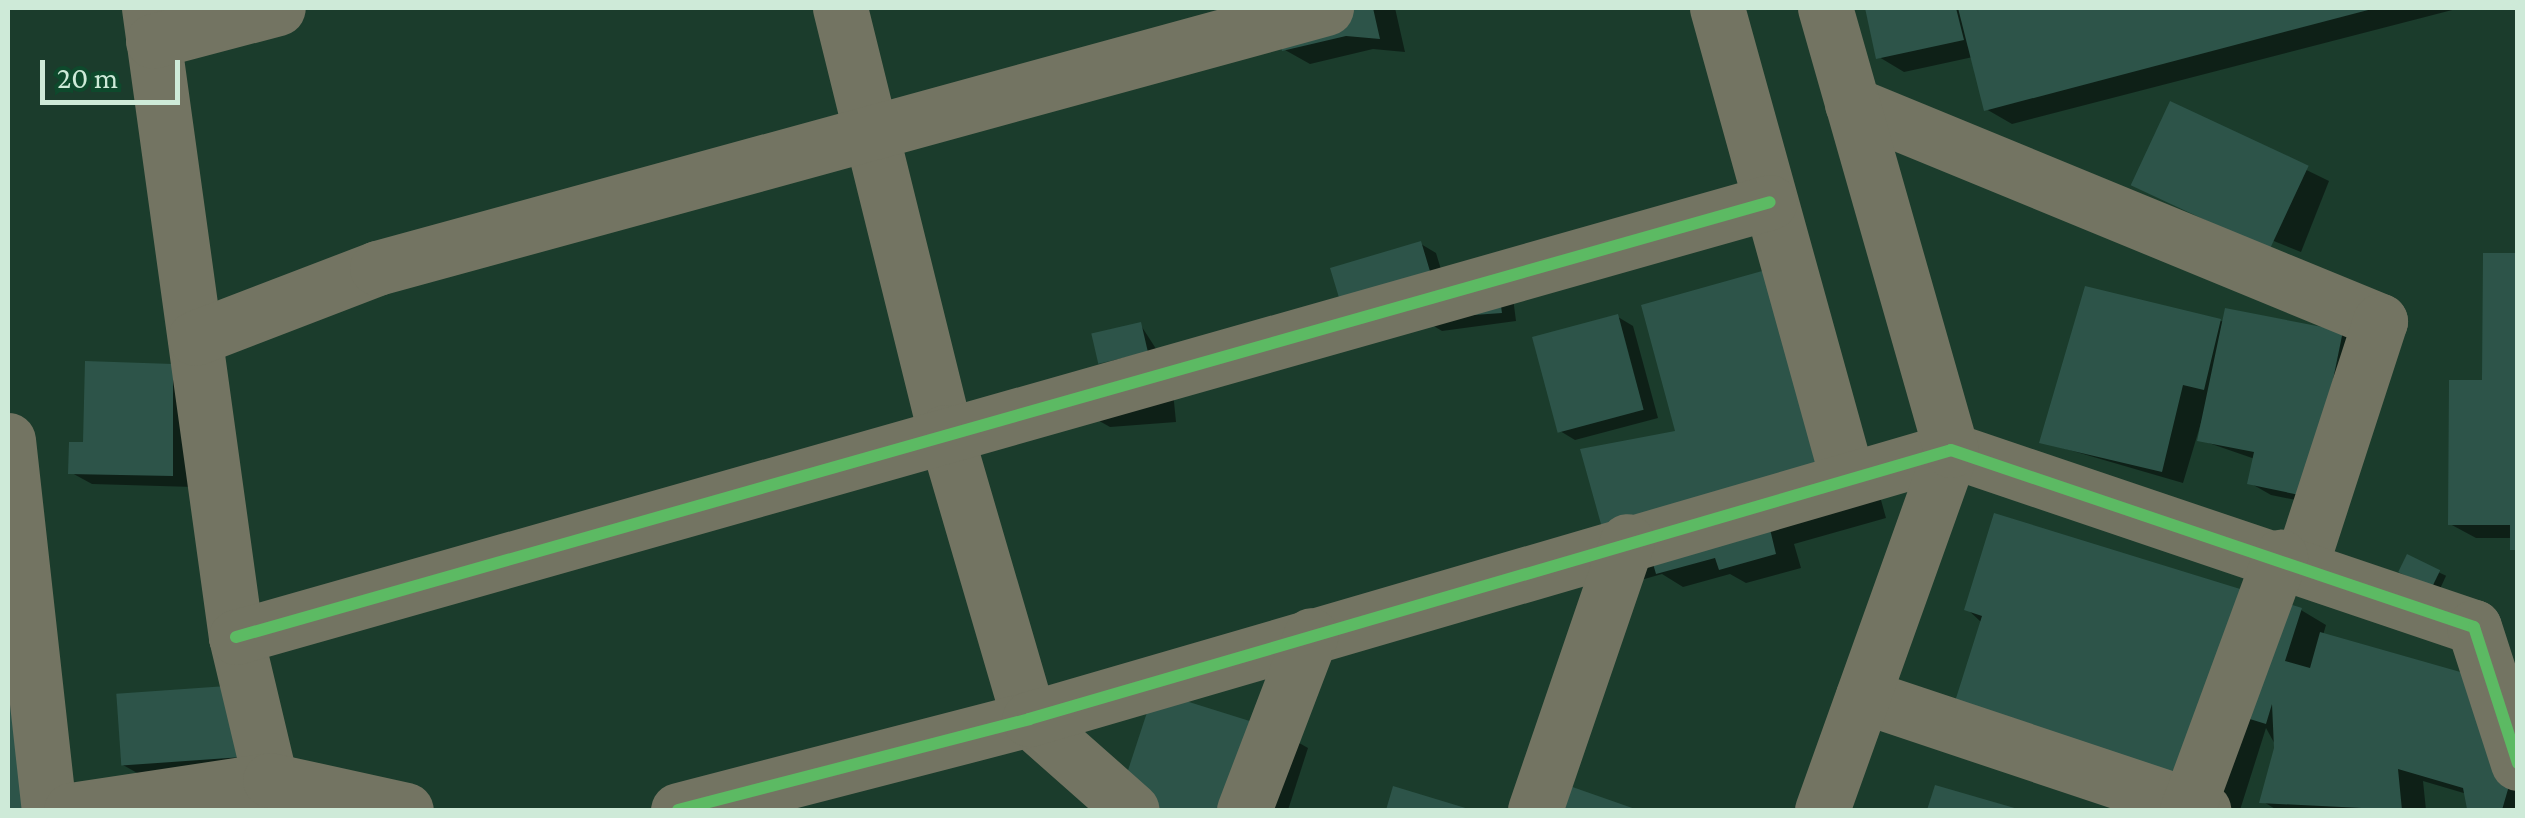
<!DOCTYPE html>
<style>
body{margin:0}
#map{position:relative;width:2525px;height:818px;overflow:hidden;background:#1b3c2c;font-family:"Crimson Pro",serif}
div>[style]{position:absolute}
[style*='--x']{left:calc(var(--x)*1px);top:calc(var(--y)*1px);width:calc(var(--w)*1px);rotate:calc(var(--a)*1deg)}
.shadow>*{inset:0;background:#0007;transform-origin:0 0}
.building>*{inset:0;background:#2d5449;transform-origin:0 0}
.minor>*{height:55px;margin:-27.5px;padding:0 27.5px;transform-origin:27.5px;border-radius:27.5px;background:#737462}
.cycleway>*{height:12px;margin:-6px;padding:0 6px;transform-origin:6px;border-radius:6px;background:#5cba63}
span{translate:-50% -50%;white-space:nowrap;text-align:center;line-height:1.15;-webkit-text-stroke:9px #0e492c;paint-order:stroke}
.frame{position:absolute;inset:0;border:10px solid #ceead8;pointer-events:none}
.scale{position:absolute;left:40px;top:60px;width:140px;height:45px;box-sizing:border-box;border:5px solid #ceead8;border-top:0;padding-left:12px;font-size:30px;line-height:35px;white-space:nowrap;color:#ceead8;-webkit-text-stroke:8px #0e492c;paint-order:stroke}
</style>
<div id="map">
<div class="shadow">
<i style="clip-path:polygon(1274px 8px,1395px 8px,1405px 52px,1373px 49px,1310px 64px,1285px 50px)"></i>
<i style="clip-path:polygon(1867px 8px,2460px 8px,2012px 124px,1986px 109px,1973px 57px,1904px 72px,1879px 57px)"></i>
<i style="clip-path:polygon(2172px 104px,2329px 181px,2301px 252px,2140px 187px)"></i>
<i style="clip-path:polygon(1421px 244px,1436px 253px,1447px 289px,1512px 290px,1516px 321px,1442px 331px,1427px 322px)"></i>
<i style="clip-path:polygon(2518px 256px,2518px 551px,2513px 538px,2476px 538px,2450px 524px)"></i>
<i style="clip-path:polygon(1820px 280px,1886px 518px,1794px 544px,1801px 568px,1746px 583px,1730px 574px,1683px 587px,1662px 574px,1641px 580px,1678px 432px)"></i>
<i style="clip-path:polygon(1618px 317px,1633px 326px,1658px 418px,1575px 440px,1560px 431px)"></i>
<i style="clip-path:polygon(2220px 321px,2342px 334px,2363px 346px,2330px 507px,2271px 495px,2250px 483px,2255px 459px,2200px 440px,2209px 396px,2183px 483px,2042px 442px)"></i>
<i style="clip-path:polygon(1140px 324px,1171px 372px,1176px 422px,1110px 427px,1094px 418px,1108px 367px)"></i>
<i style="clip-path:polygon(172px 366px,194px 487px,92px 484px,70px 472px,86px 445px)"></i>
<i style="left:2408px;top:558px;width:42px;height:14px;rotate:25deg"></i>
<i style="clip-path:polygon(1967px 609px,2301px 610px,2326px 625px,2323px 635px,2518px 696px,2518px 810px,2474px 810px,2467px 794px,2423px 781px,2426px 810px,2277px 810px,2262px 801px,2277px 748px,2266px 728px,2240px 810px,2184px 810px)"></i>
<i style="clip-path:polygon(8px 633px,46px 810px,8px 810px)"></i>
<i style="clip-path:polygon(255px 696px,260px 764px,139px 774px,123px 765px)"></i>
<i style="clip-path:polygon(1287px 736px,1308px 748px,1288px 810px,1120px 810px)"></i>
</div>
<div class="building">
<i style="clip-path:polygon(1272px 8px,1373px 8px,1380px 39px,1346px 36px,1282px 51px)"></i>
<i style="clip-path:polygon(1865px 8px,1956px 8px,1964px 40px,1876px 59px)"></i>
<i style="clip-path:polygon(1958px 8px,2372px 8px,2372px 9px,1984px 111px)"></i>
<i style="left:2170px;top:101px;width:153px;height:93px;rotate:25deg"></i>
<i style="clip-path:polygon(1421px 241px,1435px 288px,1497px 279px,1502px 313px,1347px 324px,1330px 268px)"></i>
<i style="clip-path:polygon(2483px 253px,2518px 253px,2518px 550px,2510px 550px,2510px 525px,2448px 525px,2449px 380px,2482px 380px)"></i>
<i style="clip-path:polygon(1794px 262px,1862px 504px,1770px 529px,1776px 554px,1719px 570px,1715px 558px,1656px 574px,1651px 557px,1613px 567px,1580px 449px,1675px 431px,1641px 305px)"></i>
<i style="clip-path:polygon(2085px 286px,2221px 319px,2204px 390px,2183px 385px,2162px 472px,2039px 443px)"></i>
<i style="clip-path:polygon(2225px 308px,2343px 331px,2309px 497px,2247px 484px,2254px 452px,2197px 441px)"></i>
<i style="left:1618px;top:314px;width:99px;height:89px;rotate:75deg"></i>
<i style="left:1141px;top:322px;width:31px;height:51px;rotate:77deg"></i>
<i style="clip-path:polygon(85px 361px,173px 364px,173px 476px,68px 474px,69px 442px,83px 442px)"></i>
<i style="clip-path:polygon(1994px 513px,2302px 608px,2285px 661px,2310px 668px,2320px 632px,2499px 683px,2513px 772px,2502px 810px,2467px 809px,2463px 788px,2398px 769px,2402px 810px,2259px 803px,2274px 748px,2272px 704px,2266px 724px,2240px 716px,2211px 810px,1945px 733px,1982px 616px,1964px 610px)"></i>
<i style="left:2407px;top:554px;width:37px;height:20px;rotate:26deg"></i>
<i style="clip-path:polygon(8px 643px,27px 810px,8px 810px)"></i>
<i style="left:241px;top:685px;width:72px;height:125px;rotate:86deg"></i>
<i style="clip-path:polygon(1154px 691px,1288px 733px,1263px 810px,1115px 810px)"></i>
<i style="clip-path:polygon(1561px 783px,1638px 810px,1551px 810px)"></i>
<i style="clip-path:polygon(1935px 785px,2018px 809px,2018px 810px,1927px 810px)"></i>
<i style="clip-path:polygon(1393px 786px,1472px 810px,1386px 810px)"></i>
</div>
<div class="minor">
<i style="--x:149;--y:8;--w:635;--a:82.13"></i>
<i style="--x:236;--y:637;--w:147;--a:76.6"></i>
<i style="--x:840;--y:8;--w:437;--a:76.1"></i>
<i style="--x:945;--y:432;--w:299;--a:73.7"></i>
<i style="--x:1029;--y:719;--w:137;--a:41.5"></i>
<i style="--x:1717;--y:8;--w:486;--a:74.5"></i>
<i style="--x:153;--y:41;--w:129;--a:-14.8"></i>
<i style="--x:1852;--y:104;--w:571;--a:22.34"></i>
<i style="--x:2380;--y:321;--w:256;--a:108"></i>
<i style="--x:195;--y:338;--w:195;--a:-21"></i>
<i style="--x:377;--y:268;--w:984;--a:-15.32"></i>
<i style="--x:8;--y:440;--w:372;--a:83.7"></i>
<i style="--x:236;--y:637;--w:1594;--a:-15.83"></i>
<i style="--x:1863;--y:696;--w:359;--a:18.5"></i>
<i style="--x:71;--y:810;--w:201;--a:-8.6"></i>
<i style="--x:270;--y:780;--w:139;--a:12.4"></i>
<i style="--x:678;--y:810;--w:363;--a:-14.5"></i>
<i style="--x:1029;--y:719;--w:960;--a:-16.26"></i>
<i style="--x:1951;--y:450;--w:552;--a:18.7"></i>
<i style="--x:2474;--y:627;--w:143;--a:72.1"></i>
<i style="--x:1244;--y:810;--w:187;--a:-69.1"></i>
<i style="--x:1535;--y:810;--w:284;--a:-71.1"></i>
<i style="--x:1822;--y:810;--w:382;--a:-70.3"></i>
<i style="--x:1951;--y:450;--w:460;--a:-105.9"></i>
<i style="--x:2187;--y:810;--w:270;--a:-69.8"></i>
</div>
<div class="cycleway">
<i style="--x:236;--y:637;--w:1594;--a:-15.83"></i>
<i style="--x:678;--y:810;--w:363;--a:-14.5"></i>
<i style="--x:1029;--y:719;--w:960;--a:-16.26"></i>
<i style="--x:1951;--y:450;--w:552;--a:18.7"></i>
<i style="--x:2474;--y:627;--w:143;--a:72.1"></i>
</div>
<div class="frame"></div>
<div class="scale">20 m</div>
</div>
